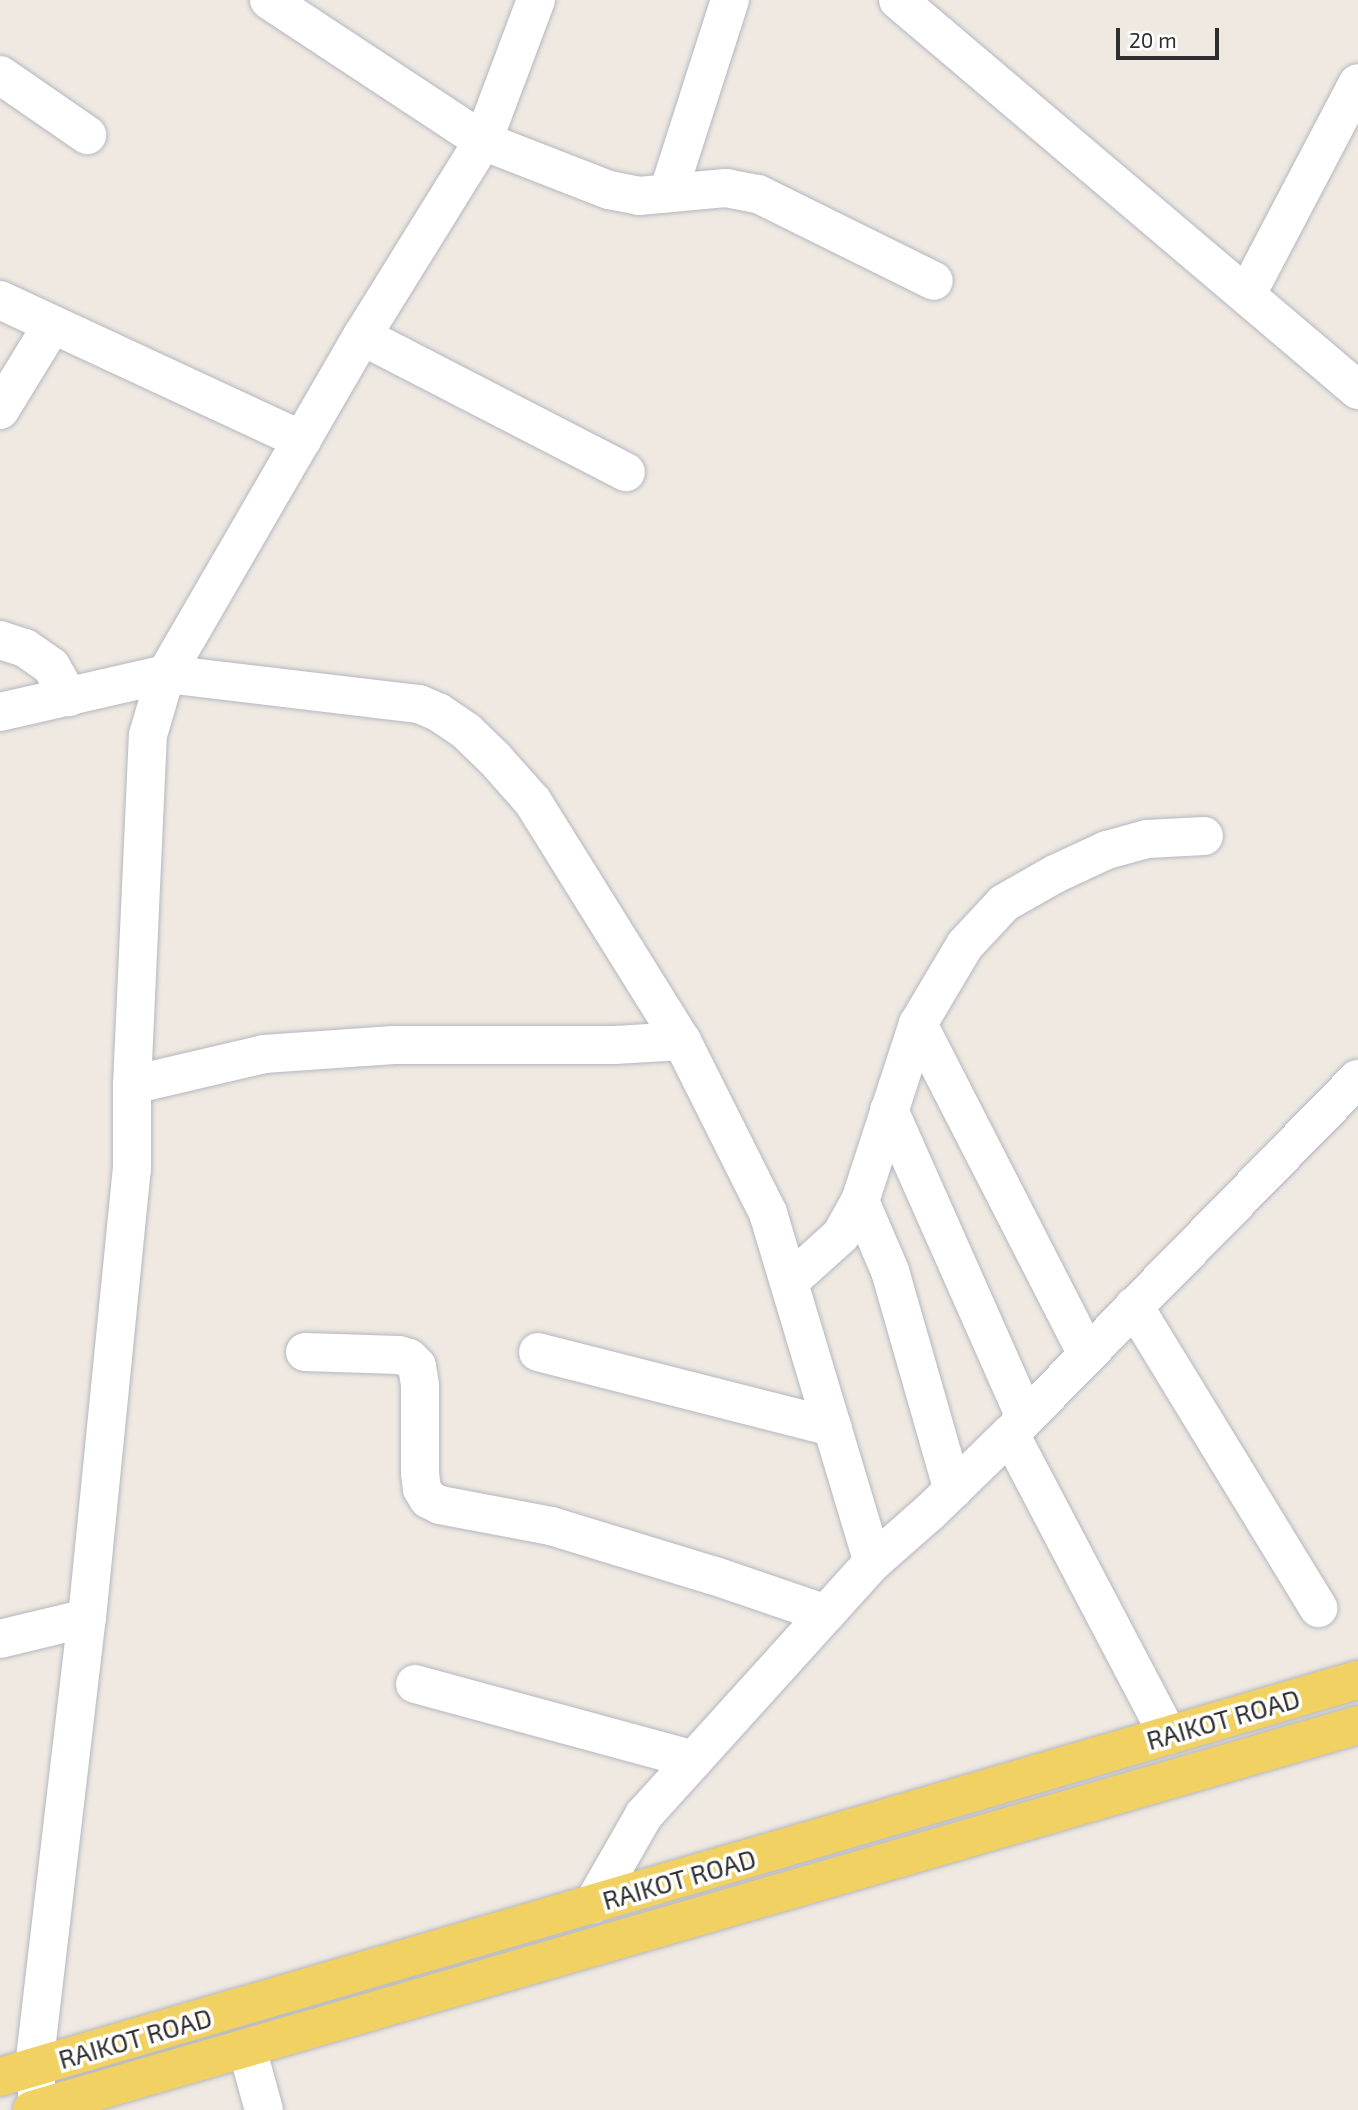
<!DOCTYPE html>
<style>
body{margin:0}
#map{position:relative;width:1358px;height:2110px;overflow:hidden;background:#efe9e1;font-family:"Exo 2",sans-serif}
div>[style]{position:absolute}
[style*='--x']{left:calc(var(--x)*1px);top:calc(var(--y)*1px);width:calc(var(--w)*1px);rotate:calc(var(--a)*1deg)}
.roads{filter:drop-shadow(0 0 2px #b4b7c1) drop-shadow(0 0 2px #b4b7c1)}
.minor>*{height:38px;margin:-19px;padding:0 19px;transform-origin:19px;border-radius:19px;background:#fff}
.major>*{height:38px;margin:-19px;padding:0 19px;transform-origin:19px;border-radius:19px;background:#f2d163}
span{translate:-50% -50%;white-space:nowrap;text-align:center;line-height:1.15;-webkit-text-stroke:7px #fff;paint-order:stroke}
.street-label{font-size:26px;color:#2e2e2e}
.scale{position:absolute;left:1116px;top:28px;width:103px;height:32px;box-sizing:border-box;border:4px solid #2e2e2e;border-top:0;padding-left:9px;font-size:21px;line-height:24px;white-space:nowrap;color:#2e2e2e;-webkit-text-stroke:5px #fff;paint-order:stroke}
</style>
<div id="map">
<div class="roads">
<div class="minor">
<i style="--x:269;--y:0;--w:256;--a:33.4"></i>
<i style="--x:483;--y:141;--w:135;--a:21.3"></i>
<i style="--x:609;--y:190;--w:31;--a:11"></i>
<i style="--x:639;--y:196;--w:87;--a:-5.3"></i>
<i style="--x:726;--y:188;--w:33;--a:11"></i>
<i style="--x:758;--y:194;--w:196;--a:26.3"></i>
<i style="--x:898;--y:0;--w:603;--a:40.29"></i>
<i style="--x:0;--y:75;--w:106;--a:34.6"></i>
<i style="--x:668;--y:193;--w:203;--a:-72.2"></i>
<i style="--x:1247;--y:294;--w:238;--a:-62.3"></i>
<i style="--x:0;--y:300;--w:333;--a:24.9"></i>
<i style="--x:362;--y:336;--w:297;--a:27.3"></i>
<i style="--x:0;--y:410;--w:100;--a:-58.5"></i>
<i style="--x:0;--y:640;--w:26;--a:18"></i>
<i style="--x:25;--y:648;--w:32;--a:35"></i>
<i style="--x:51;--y:666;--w:36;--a:60"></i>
<i style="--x:0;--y:712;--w:170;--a:-12.9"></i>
<i style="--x:166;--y:674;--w:255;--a:6.8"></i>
<i style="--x:419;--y:704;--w:21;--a:23"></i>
<i style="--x:438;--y:712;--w:34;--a:34"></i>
<i style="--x:466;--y:731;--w:40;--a:44"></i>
<i style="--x:495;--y:759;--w:57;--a:48.5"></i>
<i style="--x:533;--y:802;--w:282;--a:58.1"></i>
<i style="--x:682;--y:1041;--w:192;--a:63.4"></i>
<i style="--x:768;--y:1213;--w:364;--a:73.3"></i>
<i style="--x:918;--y:1024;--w:369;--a:62.9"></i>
<i style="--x:132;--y:1085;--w:136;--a:-13.2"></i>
<i style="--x:264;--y:1054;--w:130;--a:-4"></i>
<i style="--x:394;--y:1045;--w:220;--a:0"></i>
<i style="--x:614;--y:1045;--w:68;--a:-3.4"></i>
<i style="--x:889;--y:1110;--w:336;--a:66.1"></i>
<i style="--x:860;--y:1201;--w:76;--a:66.8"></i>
<i style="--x:890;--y:1271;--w:228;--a:74"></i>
<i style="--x:789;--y:1282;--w:70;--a:-42.1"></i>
<i style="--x:841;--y:1235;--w:39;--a:-61"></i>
<i style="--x:860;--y:1201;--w:186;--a:-71.9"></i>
<i style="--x:918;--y:1024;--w:92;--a:-59.3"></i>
<i style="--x:965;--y:945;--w:57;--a:-47.1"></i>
<i style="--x:1004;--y:903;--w:59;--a:-29.6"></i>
<i style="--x:1055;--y:874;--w:57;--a:-24.8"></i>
<i style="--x:1107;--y:850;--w:41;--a:-15.4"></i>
<i style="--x:1147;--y:839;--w:57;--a:-3"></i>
<i style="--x:1134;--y:1306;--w:354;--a:58.6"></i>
<i style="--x:305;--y:1352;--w:94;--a:1.8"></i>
<i style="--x:399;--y:1355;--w:10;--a:17"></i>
<i style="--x:409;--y:1358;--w:11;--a:45"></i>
<i style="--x:417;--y:1366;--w:20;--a:81"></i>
<i style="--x:420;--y:1386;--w:87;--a:90"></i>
<i style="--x:420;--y:1473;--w:16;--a:83"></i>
<i style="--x:422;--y:1489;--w:12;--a:59"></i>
<i style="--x:428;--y:1499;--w:13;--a:27"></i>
<i style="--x:440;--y:1505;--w:113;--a:10.7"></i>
<i style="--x:551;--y:1526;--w:171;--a:17"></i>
<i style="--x:715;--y:1576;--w:117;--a:18.9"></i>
<i style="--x:538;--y:1352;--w:304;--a:14.3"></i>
<i style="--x:1010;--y:1434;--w:340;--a:62.3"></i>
<i style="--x:0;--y:1639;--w:89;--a:-13.6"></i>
<i style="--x:415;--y:1684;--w:289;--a:15.2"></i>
<i style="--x:593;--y:1904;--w:103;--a:-60.2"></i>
<i style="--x:644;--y:1815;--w:341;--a:-47.9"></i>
<i style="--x:873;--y:1562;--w:76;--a:-41.3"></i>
<i style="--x:930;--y:1512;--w:112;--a:-44.3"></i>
<i style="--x:1010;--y:1434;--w:497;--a:-45.6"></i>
<i style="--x:247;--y:2048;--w:64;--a:74.7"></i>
<i style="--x:39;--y:2108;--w:41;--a:-97"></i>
<i style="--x:34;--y:2067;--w:452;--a:-83.3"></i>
<i style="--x:87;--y:1618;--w:450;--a:-84.3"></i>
<i style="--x:132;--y:1170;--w:85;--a:-90"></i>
<i style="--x:132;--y:1085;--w:350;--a:-87.4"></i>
<i style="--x:148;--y:735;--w:64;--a:-73.6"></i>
<i style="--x:166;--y:674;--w:391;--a:-59.9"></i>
<i style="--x:362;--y:336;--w:229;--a:-58.2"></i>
<i style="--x:483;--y:141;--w:151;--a:-69.4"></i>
</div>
<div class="major">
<i style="--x:0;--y:2077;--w:1415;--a:-16.3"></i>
<i style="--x:32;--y:2110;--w:1381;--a:-16.19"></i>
</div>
</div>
<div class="street-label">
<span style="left:1223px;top:1719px;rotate:-16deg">RAIKOT ROAD</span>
<span style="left:679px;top:1879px;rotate:-16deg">RAIKOT ROAD</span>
<span style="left:135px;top:2038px;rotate:-16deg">RAIKOT ROAD</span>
</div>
<div class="scale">20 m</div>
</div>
